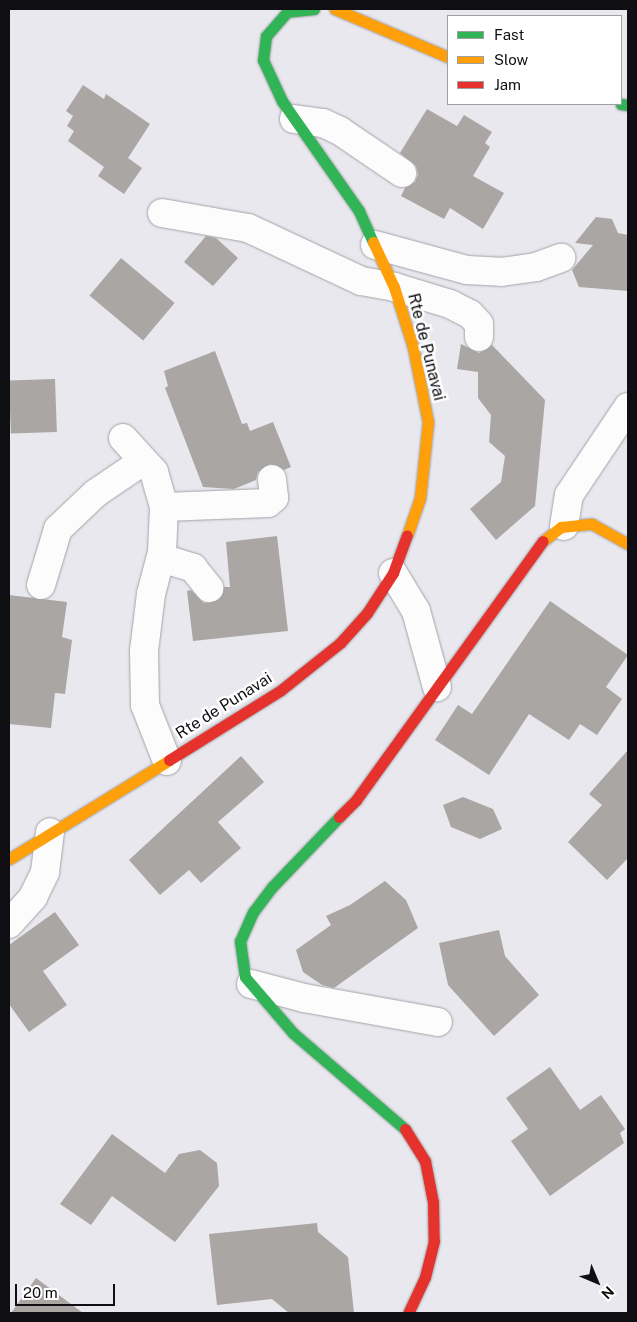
<!DOCTYPE html>
<style>
body{margin:0}
#map{position:relative;width:637px;height:1322px;overflow:hidden;background:#e8e8ee;font-family:"Public Sans",sans-serif}
div>[style]{position:absolute}
[style*='--x']{left:calc(var(--x)*1px);top:calc(var(--y)*1px);width:calc(var(--w)*1px);rotate:calc(var(--a)*1deg)}
.building>*{inset:0;background:#a9a6a4;transform-origin:0 0}
.roads{filter:drop-shadow(0 0 1px #a3a3a8) drop-shadow(0 0 1px #a3a3a8)}
.street>*{height:28px;margin:-14px;padding:0 14px;transform-origin:14px;border-radius:14px;background:#fcfcfc}
.fast>*{height:11px;margin:-5.5px;padding:0 5.5px;transform-origin:5.5px;border-radius:5.5px;background:#30b455}
.slow>*{height:11px;margin:-5.5px;padding:0 5.5px;transform-origin:5.5px;border-radius:5.5px;background:#ff9f0a}
.jam>*{height:11px;margin:-5.5px;padding:0 5.5px;transform-origin:5.5px;border-radius:5.5px;background:#e5322d}
span{translate:-50% -50%;white-space:nowrap;text-align:center;line-height:1.15;-webkit-text-stroke:5px #fff;paint-order:stroke}
.street-label{font-size:16px;color:#0e0e13}
.frame{position:absolute;inset:0;border:10px solid #0e0e13;pointer-events:none}
.legend{position:absolute;left:447px;top:15px;width:175px;height:90px;box-sizing:border-box;background:#fff;border:1px solid #9f9fa1;margin:0;padding:6px 9px;list-style:none;font-size:15px;color:#0e0e13}
.legend li{display:flex;align-items:center;gap:10px;height:25px}
.legend b{width:25px;border:1px solid #9f9fa1}
.north{position:absolute;left:572px;top:1257px;width:50px;height:50px;-webkit-text-stroke:4px #fff;paint-order:stroke;rotate:135deg;font-size:14px;font-weight:700;line-height:20px;text-align:center;color:#0e0e13}
.north::after{content:'';display:block;margin:auto;width:18px;height:22px;background:#0e0e13;clip-path:polygon(50% 0,100% 100%,50% 72%,0 100%)}
.scale{position:absolute;left:15px;top:1284px;width:100px;height:22px;box-sizing:border-box;border:2px solid #0e0e13;border-top:0;padding-left:6px;font-size:15px;line-height:18px;white-space:nowrap;color:#0e0e13;-webkit-text-stroke:4px #fff;paint-order:stroke}
</style>
<div id="map">
<div class="building">
<i style="clip-path:polygon(83px 85px,104px 99px,106px 94px,150px 124px,128px 158px,142px 168px,124px 194px,98px 176px,104px 167px,68px 141px,74px 131px,67px 126px,73px 116px,66px 111px)"></i>
<i style="clip-path:polygon(427px 109px,457px 126px,464px 115px,492px 132px,485px 143px,490px 147px,473px 176px,504px 193px,483px 229px,450px 208px,444px 219px,401px 196px,405px 188px,415px 182px,418px 174px,416px 166px,400px 153px)"></i>
<i style="clip-path:polygon(596px 217px,612px 219px,618px 233px,628px 235px,628px 291px,579px 287px,572px 270px,593px 245px,575px 243px)"></i>
<i style="clip-path:polygon(206px 236px,216px 238px,238px 258px,213px 286px,184px 262px)"></i>
<i style="left:121px;top:258px;width:70px;height:49px;rotate:40deg"></i>
<i style="clip-path:polygon(461px 344px,479px 353px,492px 345px,545px 400px,535px 506px,496px 540px,470px 509px,501px 482px,505px 456px,489px 442px,491px 415px,478px 398px,478px 372px,457px 369px)"></i>
<i style="clip-path:polygon(215px 351px,242px 424px,247px 423px,250px 431px,273px 422px,291px 467px,284px 470px,270px 464px,258px 472px,256px 480px,234px 489px,203px 487px,165px 388px,168px 386px,164px 371px)"></i>
<i style="left:55px;top:379px;width:53px;height:46px;rotate:88deg"></i>
<i style="clip-path:polygon(277px 536px,288px 631px,193px 641px,187px 591px,191px 590px,204px 603px,218px 600px,224px 587px,230px 587px,226px 542px)"></i>
<i style="clip-path:polygon(9px 595px,67px 602px,62px 637px,72px 640px,65px 694px,55px 693px,51px 728px,9px 724px)"></i>
<i style="clip-path:polygon(550px 601px,628px 655px,606px 687px,622px 699px,597px 735px,580px 724px,569px 740px,529px 714px,489px 775px,435px 740px,458px 705px,472px 714px)"></i>
<i style="clip-path:polygon(628px 750px,628px 858px,607px 880px,568px 842px,602px 805px,589px 794px)"></i>
<i style="clip-path:polygon(241px 756px,264px 782px,218px 822px,241px 848px,201px 883px,189px 870px,160px 895px,129px 860px)"></i>
<i style="clip-path:polygon(463px 797px,493px 809px,502px 829px,480px 839px,451px 827px,443px 805px)"></i>
<i style="clip-path:polygon(385px 881px,406px 900px,418px 928px,334px 988px,322px 985px,303px 972px,296px 950px,331px 925px,326px 916px,350px 905px)"></i>
<i style="clip-path:polygon(55px 912px,79px 945px,43px 971px,67px 1005px,29px 1032px,9px 1004px,9px 945px)"></i>
<i style="clip-path:polygon(499px 930px,505px 956px,539px 995px,494px 1036px,448px 985px,439px 943px)"></i>
<i style="clip-path:polygon(550px 1067px,580px 1110px,601px 1095px,625px 1129px,620px 1133px,624px 1143px,550px 1196px,511px 1141px,528px 1129px,506px 1098px)"></i>
<i style="clip-path:polygon(112px 1134px,165px 1173px,179px 1154px,200px 1150px,217px 1163px,219px 1186px,175px 1242px,112px 1196px,91px 1225px,60px 1204px)"></i>
<i style="clip-path:polygon(317px 1223px,318px 1232px,348px 1257px,354px 1313px,289px 1313px,272px 1299px,217px 1305px,209px 1234px)"></i>
<i style="clip-path:polygon(36px 1278px,83px 1313px,11px 1313px)"></i>
</div>
<div class="roads">
<div class="street">
<i style="--x:294;--y:119;--w:29;--a:8"></i>
<i style="--x:323;--y:123;--w:19;--a:25"></i>
<i style="--x:340;--y:131;--w:75;--a:34.1"></i>
<i style="--x:162;--y:213;--w:87;--a:9.9"></i>
<i style="--x:248;--y:228;--w:125;--a:25.1"></i>
<i style="--x:361;--y:281;--w:34;--a:10"></i>
<i style="--x:394;--y:287;--w:59;--a:16.9"></i>
<i style="--x:450;--y:304;--w:22;--a:27"></i>
<i style="--x:470;--y:314;--w:13;--a:48"></i>
<i style="--x:479;--y:324;--w:13;--a:90"></i>
<i style="--x:375;--y:245;--w:95;--a:15.2"></i>
<i style="--x:467;--y:270;--w:34;--a:3"></i>
<i style="--x:501;--y:272;--w:35;--a:-8"></i>
<i style="--x:536;--y:267;--w:27;--a:-20"></i>
<i style="--x:123;--y:438;--w:46;--a:47.6"></i>
<i style="--x:154;--y:472;--w:36;--a:74"></i>
<i style="--x:164;--y:507;--w:45;--a:92.5"></i>
<i style="--x:162;--y:552;--w:43;--a:104.7"></i>
<i style="--x:151;--y:594;--w:57;--a:97"></i>
<i style="--x:144;--y:651;--w:54;--a:88.9"></i>
<i style="--x:145;--y:705;--w:60;--a:68.6"></i>
<i style="--x:164;--y:507;--w:104;--a:-2.2"></i>
<i style="--x:268;--y:503;--w:8;--a:-40"></i>
<i style="--x:274;--y:498;--w:19;--a:-96"></i>
<i style="--x:564;--y:526;--w:31;--a:-81"></i>
<i style="--x:569;--y:495;--w:106;--a:-56.2"></i>
<i style="--x:161;--y:558;--w:34;--a:17"></i>
<i style="--x:193;--y:568;--w:26;--a:51"></i>
<i style="--x:393;--y:573;--w:44;--a:58.8"></i>
<i style="--x:416;--y:611;--w:79;--a:74.6"></i>
<i style="--x:41;--y:585;--w:59;--a:-73.1"></i>
<i style="--x:58;--y:529;--w:52;--a:-43.5"></i>
<i style="--x:96;--y:493;--w:57;--a:-34.2"></i>
<i style="--x:9;--y:924;--w:36;--a:-48"></i>
<i style="--x:33;--y:897;--w:28;--a:-64"></i>
<i style="--x:45;--y:872;--w:40;--a:-82.9"></i>
<i style="--x:251;--y:984;--w:55;--a:14.8"></i>
<i style="--x:304;--y:998;--w:136;--a:10.2"></i>
</div>
<div class="fast">
<i style="--x:314;--y:9;--w:27;--a:174"></i>
<i style="--x:287;--y:12;--w:32;--a:131"></i>
<i style="--x:266;--y:36;--w:24;--a:97"></i>
<i style="--x:263;--y:60;--w:45;--a:65.1"></i>
<i style="--x:282;--y:101;--w:134;--a:55"></i>
<i style="--x:359;--y:211;--w:34;--a:66"></i>
<i style="--x:621;--y:104;--w:7;--a:8"></i>
<i style="--x:339;--y:817;--w:97;--a:133.7"></i>
<i style="--x:272;--y:887;--w:31;--a:127"></i>
<i style="--x:253;--y:912;--w:32;--a:114"></i>
<i style="--x:240;--y:941;--w:36;--a:82"></i>
<i style="--x:245;--y:977;--w:74;--a:49.4"></i>
<i style="--x:293;--y:1033;--w:148;--a:40.6"></i>
</div>
<div class="slow">
<i style="--x:335;--y:9;--w:123;--a:23"></i>
<i style="--x:373;--y:242;--w:50;--a:65"></i>
<i style="--x:394;--y:287;--w:63;--a:72.4"></i>
<i style="--x:413;--y:347;--w:76;--a:78.7"></i>
<i style="--x:428;--y:422;--w:76;--a:96"></i>
<i style="--x:420;--y:498;--w:39;--a:109"></i>
<i style="--x:543;--y:541;--w:23;--a:-38"></i>
<i style="--x:561;--y:527;--w:31;--a:-6"></i>
<i style="--x:592;--y:524;--w:41;--a:29.1"></i>
<i style="--x:9;--y:859;--w:188;--a:-31.7"></i>
</div>
<div class="jam">
<i style="--x:169;--y:760;--w:132;--a:-32"></i>
<i style="--x:281;--y:690;--w:75;--a:-38.5"></i>
<i style="--x:340;--y:643;--w:40;--a:-48"></i>
<i style="--x:367;--y:613;--w:48;--a:-57"></i>
<i style="--x:393;--y:573;--w:40;--a:-69.8"></i>
<i style="--x:339;--y:817;--w:24;--a:-45"></i>
<i style="--x:356;--y:800;--w:319;--a:-54.2"></i>
<i style="--x:405;--y:1129;--w:38;--a:58"></i>
<i style="--x:425;--y:1161;--w:42;--a:79"></i>
<i style="--x:433;--y:1202;--w:39;--a:89"></i>
<i style="--x:434;--y:1241;--w:37;--a:104"></i>
<i style="--x:425;--y:1277;--w:40;--a:115"></i>
</div>
</div>
<div class="street-label">
<span style="left:426px;top:347px;rotate:76deg">Rte de Punavai</span>
<span style="left:224px;top:706px;rotate:-32deg">Rte de Punavai</span>
</div>
<div class="frame"></div>
<ul class="legend">
<li><b style="height:6px;background:#30b455"></b>Fast</li>
<li><b style="height:6px;background:#ff9f0a"></b>Slow</li>
<li><b style="height:6px;background:#e5322d"></b>Jam</li>
</ul>
<div class="north">N</div>
<div class="scale">20 m</div>
</div>
